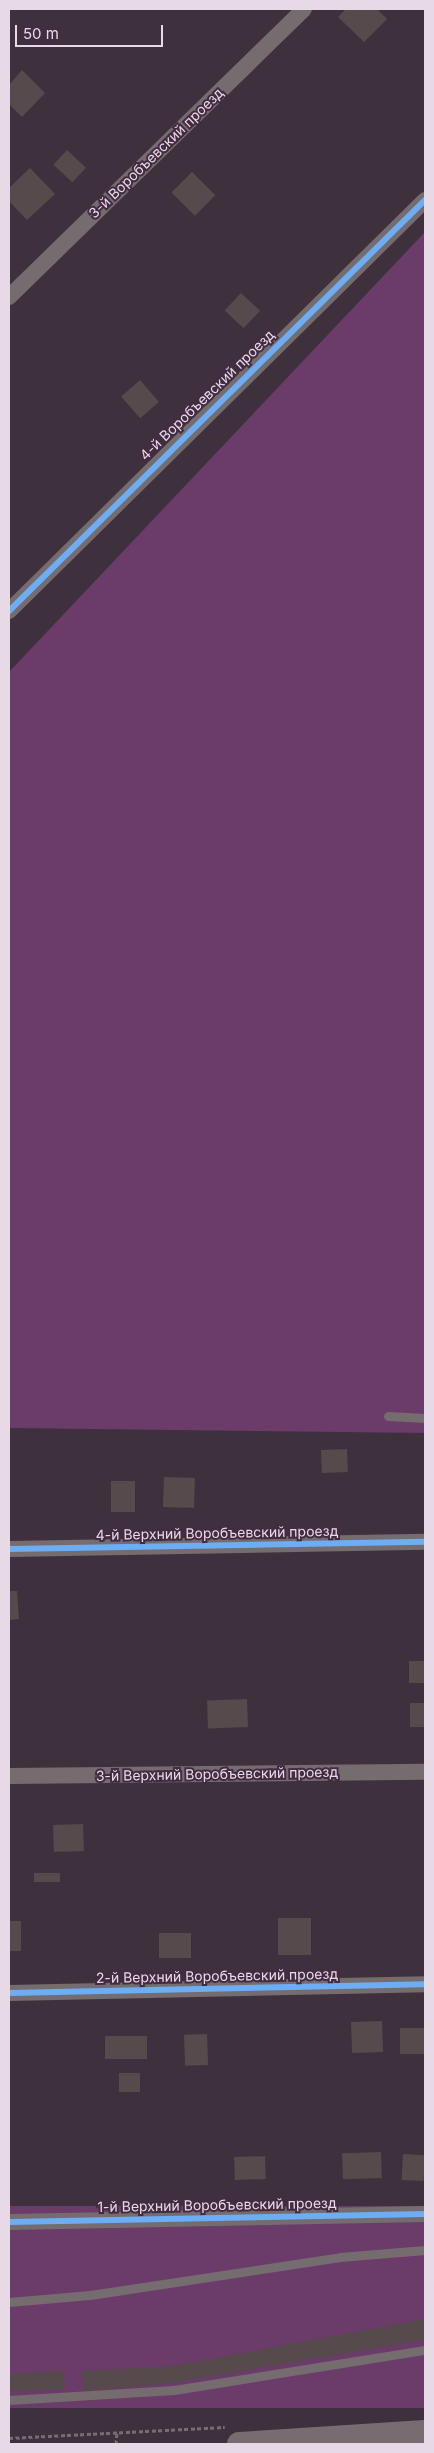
<!DOCTYPE html>
<meta charset="utf-8">
<style>
body{margin:0}
#map{position:relative;width:434px;height:2453px;overflow:hidden;background:#3e313d;font-family:Inter,sans-serif}
div>[style]{position:absolute}
[style*='--x']{left:calc(var(--x)*1px);top:calc(var(--y)*1px);width:calc(var(--w)*1px);rotate:calc(var(--a)*1deg)}
.green>*{inset:0;background:#6b3b6a;transform-origin:0 0}
.building>*{inset:0;background:#564a4c;transform-origin:0 0}
.path>*{height:3px;margin-top:-1.5px;transform-origin:0;background:repeating-linear-gradient(90deg,#766d73 0 4px,transparent 0 6.5px)}
.lane>*{height:9px;margin:-4.5px;padding:0 4.5px;transform-origin:4.5px;border-radius:4.5px;background:#746c6e}
.street>*{height:16px;margin:-8px;padding:0 8px;transform-origin:8px;border-radius:8px;background:#746c6e}
.secondary>*{height:24px;margin:-12px;padding:0 12px;transform-origin:12px;border-radius:12px;background:#776d71}
.cycleway>*{height:6px;margin:-3px;padding:0 3px;transform-origin:3px;border-radius:3px;background:#6dadf4}
span{translate:-50% -50%;white-space:nowrap;text-align:center;line-height:1.15;-webkit-text-stroke:4px #432c42;paint-order:stroke}
.street-label{font-size:14px;color:#e8d9e7}
.frame{position:absolute;inset:0;border:10px solid #e8d9e7;pointer-events:none}
.scale{position:absolute;left:15px;top:25px;width:148px;height:22px;box-sizing:border-box;border:2px solid #e8d9e7;border-top:0;padding-left:6px;font-size:15px;line-height:18px;white-space:nowrap;color:#e8d9e7;-webkit-text-stroke:4px #432c42;paint-order:stroke}
</style>
<div id="map">
<div class="green">
<i style="clip-path:polygon(425px 232px,425px 1433px,9px 1428px,9px 672px)"></i>
<i style="left:425px;top:2206px;width:202px;height:416px;rotate:90deg"></i>
</div>
<div class="building">
<i style="clip-path:polygon(346px 9px,377px 9px,387px 19px,364px 42px,338px 17px)"></i>
<i style="clip-path:polygon(22px 70px,45px 93px,22px 117px,9px 104px,9px 85px)"></i>
<i style="left:67px;top:150px;width:26px;height:20px;rotate:43deg"></i>
<i style="clip-path:polygon(30px 168px,55px 194px,27px 220px,9px 201px,9px 188px)"></i>
<i style="left:192px;top:172px;width:33px;height:29px;rotate:45deg"></i>
<i style="left:241px;top:293px;width:26px;height:24px;rotate:43deg"></i>
<i style="left:140px;top:380px;width:29px;height:25px;rotate:49deg"></i>
<i style="left:347px;top:1449px;width:23px;height:26px;rotate:88deg"></i>
<i style="left:164px;top:1477px;width:31px;height:30px;rotate:2deg"></i>
<i style="left:111px;top:1481px;width:24px;height:31px"></i>
<i style="clip-path:polygon(9px 1591px,17px 1591px,19px 1619px,9px 1620px)"></i>
<i style="left:409px;top:1661px;width:16px;height:22px"></i>
<i style="left:247px;top:1699px;width:28px;height:40px;rotate:88deg"></i>
<i style="left:425px;top:1703px;width:24px;height:15px;rotate:90deg"></i>
<i style="left:83px;top:1824px;width:27px;height:30px;rotate:88deg"></i>
<i style="left:60px;top:1873px;width:9px;height:26px;rotate:90deg"></i>
<i style="left:278px;top:1918px;width:33px;height:37px"></i>
<i style="left:9px;top:1921px;width:12px;height:30px"></i>
<i style="left:159px;top:1933px;width:32px;height:25px"></i>
<i style="left:382px;top:2021px;width:31px;height:31px;rotate:88deg"></i>
<i style="left:400px;top:2028px;width:24px;height:26px"></i>
<i style="left:207px;top:2034px;width:31px;height:23px;rotate:88deg"></i>
<i style="left:147px;top:2036px;width:23px;height:42px;rotate:90deg"></i>
<i style="left:119px;top:2073px;width:21px;height:19px"></i>
<i style="left:381px;top:2152px;width:26px;height:39px;rotate:88deg"></i>
<i style="left:403px;top:2154px;width:22px;height:26px;rotate:3deg"></i>
<i style="left:265px;top:2156px;width:23px;height:31px;rotate:88deg"></i>
<i style="clip-path:polygon(425px 2319px,425px 2340px,172px 2383px,84px 2391px,81px 2371px,172px 2366px)"></i>
<i style="left:64px;top:2371px;width:18px;height:55px;rotate:87deg"></i>
</div>
<div class="path">
<i style="--x:9;--y:2438;--w:216;--a:-2.9"></i>
<i style="--x:116;--y:2444;--w:12;--a:-85"></i>
</div>
<div class="lane">
<i style="--x:388;--y:1416;--w:37;--a:3"></i>
<i style="--x:9;--y:2302;--w:81;--a:-4.9"></i>
<i style="--x:90;--y:2295;--w:253;--a:-8.6"></i>
<i style="--x:340;--y:2257;--w:85;--a:-4.7"></i>
<i style="--x:9;--y:2400;--w:165;--a:-3.5"></i>
<i style="--x:174;--y:2390;--w:254;--a:-9.1"></i>
</div>
<div class="street">
<i style="--x:9;--y:297;--w:412;--a:-44.3"></i>
<i style="--x:9;--y:611;--w:585;--a:-44.65"></i>
<i style="--x:9;--y:1549;--w:416;--a:-1"></i>
<i style="--x:9;--y:1776;--w:416;--a:-0.6"></i>
<i style="--x:9;--y:1993;--w:416;--a:-1.2"></i>
<i style="--x:9;--y:2222;--w:416;--a:-1.1"></i>
</div>
<div class="secondary">
<i style="--x:239;--y:2444;--w:186;--a:-3.7"></i>
</div>
<div class="cycleway">
<i style="--x:9;--y:611;--w:585;--a:-44.65"></i>
<i style="--x:9;--y:1549;--w:416;--a:-1"></i>
<i style="--x:9;--y:1993;--w:416;--a:-1.2"></i>
<i style="--x:9;--y:2222;--w:416;--a:-1.1"></i>
</div>
<div class="street-label">
<span style="left:156px;top:153px;rotate:-44deg">3-й Воробъевский проезд</span>
<span style="left:207px;top:395px;rotate:-44deg">4-й Воробъевский проезд</span>
<span style="left:217px;top:1533px;rotate:-1deg">4-й Верхний Воробъевский проезд</span>
<span style="left:217px;top:1774px;rotate:-1deg">3-й Верхний Воробъевский проезд</span>
<span style="left:217px;top:1976px;rotate:-1deg">2-й Верхний Воробъевский проезд</span>
<span style="left:217px;top:2205px;rotate:-1deg">1-й Верхний Воробъевский проезд</span>
</div>
<div class="frame"></div>
<div class="scale">50 m</div>
</div>
